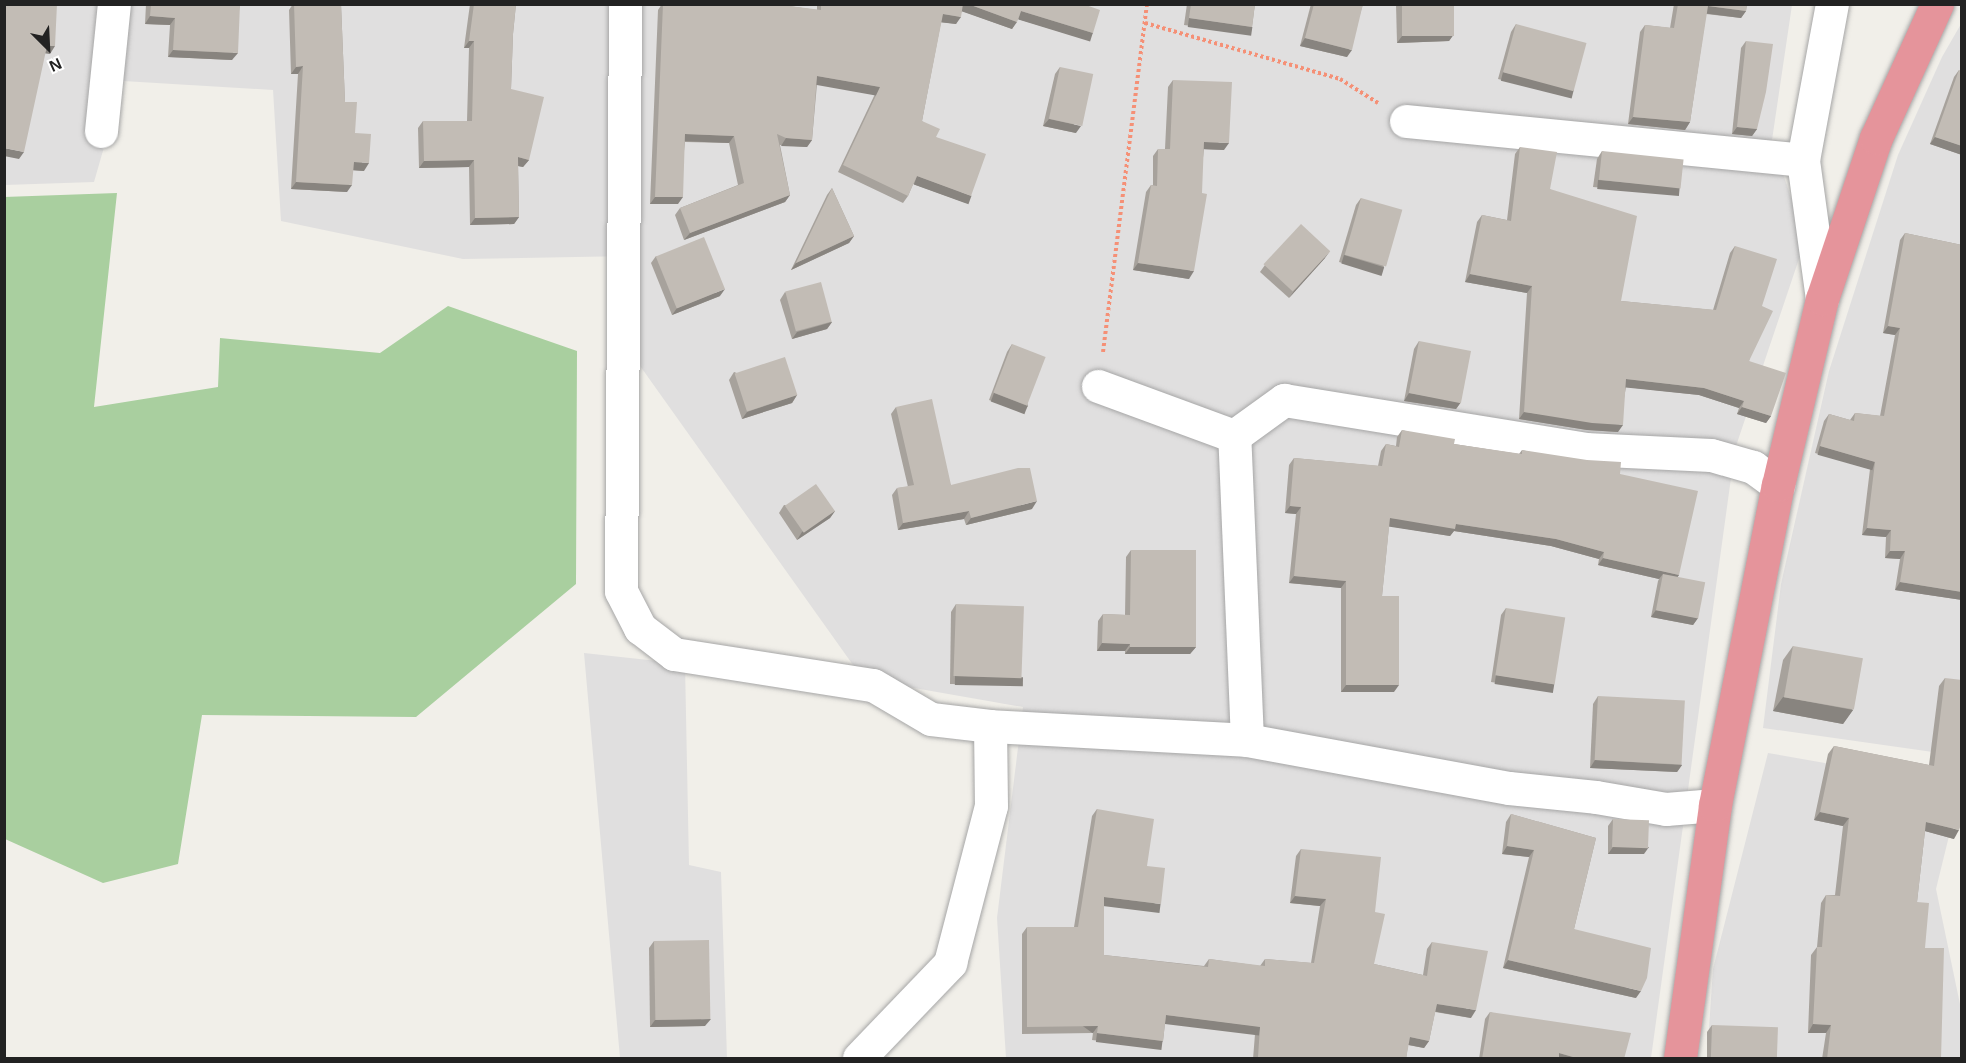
<!DOCTYPE html>
<style>
body{margin:0}
#map{position:relative;width:1966px;height:1063px;overflow:hidden;background:#f1efe9;font-family:Arial,sans-serif}
div>[style]{position:absolute}
[style*='--x']{left:calc(var(--x)*1px);top:calc(var(--y)*1px);width:calc(var(--w)*1px);rotate:calc(var(--a)*1deg)}
.residential>*{inset:0;background:#e0dfdf}
.forest>*{inset:0;background:#a9cf9f}
.path>*{height:4px;margin-top:-2px;transform-origin:0;background:repeating-linear-gradient(90deg,#f59076 0 3px,transparent 0 6px)}
.roads{filter:drop-shadow(0 0 2px #a6a6a6) drop-shadow(0 0 2px #a6a6a6)}
.minor>*{height:33px;margin:-16.5px;padding:0 16.5px;transform-origin:16.5px;border-radius:16.5px;background:#fff}
.highway>*{height:33px;margin:-16.5px;padding:0 16.5px;transform-origin:16.5px;border-radius:16.5px;background:#e5949b}
.wall>*{inset:0;background:#a7a29c}
.shaded-wall>*{inset:0;background:#88847f;transform-origin:0 0}
.building>*{inset:0;background:#c2bcb5;transform-origin:0 0}
span{translate:-50% -50%;white-space:nowrap;text-align:center;line-height:1.15;-webkit-text-stroke:4.5px #fff;paint-order:stroke}
.frame{position:absolute;inset:0;border:6px solid #222;pointer-events:none}
.north{position:absolute;left:18px;top:18px;width:60px;height:60px;-webkit-text-stroke:4px #fff;paint-order:stroke;rotate:156deg;font-size:16px;font-weight:700;line-height:24px;text-align:center;color:#222}
.north::after{content:'';display:block;margin:auto;width:21px;height:27px;background:#222;clip-path:polygon(50% 0,100% 100%,50% 72%,0 100%)}
</style>
<div id="map">
<div class="residential">
<i style="clip-path:polygon(4px 5px,1792px 5px,1772px 140px,1805px 241px,1735px 449px,1651px 1058px,1006px 1058px,997px 918px,1023px 707px,863px 679px,628px 349px,630px 256px,463px 259px,281px 221px,273px 90px,123px 81px,94px 182px,5px 185px)"></i>
<i style="clip-path:polygon(1961px 24px,1961px 756px,1763px 728px,1781px 584px,1829px 371px,1898px 155px,1942px 57px)"></i>
<i style="clip-path:polygon(584px 653px,685px 664px,689px 865px,721px 872px,727px 1058px,620px 1058px)"></i>
<i style="clip-path:polygon(1768px 753px,1961px 787px,1936px 889px,1961px 1009px,1961px 1058px,1707px 1058px,1713px 969px)"></i>
</div>
<div class="forest">
<i style="clip-path:polygon(117px 193px,94px 407px,218px 387px,220px 338px,380px 353px,448px 306px,577px 351px,576px 584px,416px 717px,202px 715px,178px 864px,103px 883px,5px 839px,4px 197px)"></i>
</div>
<div class="path">
<i style="--x:1145;--y:23;--w:203;--a:16"></i>
<i style="--x:1340;--y:79;--w:45;--a:32.3"></i>
<i style="--x:1103;--y:352;--w:351;--a:-82.8"></i>
</div>
<div class="roads">
<div class="minor">
<i style="--x:625;--y:4;--w:587;--a:90.39"></i>
<i style="--x:621;--y:591;--w:42;--a:62.8"></i>
<i style="--x:640;--y:628;--w:43;--a:37.4"></i>
<i style="--x:674;--y:654;--w:201;--a:8.9"></i>
<i style="--x:873;--y:685;--w:67;--a:30.4"></i>
<i style="--x:931;--y:719;--w:59;--a:6.8"></i>
<i style="--x:990;--y:726;--w:257;--a:3.1"></i>
<i style="--x:1247;--y:740;--w:266;--a:10.4"></i>
<i style="--x:1509;--y:788;--w:87;--a:5.9"></i>
<i style="--x:1596;--y:797;--w:71;--a:9.7"></i>
<i style="--x:1666;--y:809;--w:49;--a:-4.7"></i>
<i style="--x:1406;--y:121;--w:399;--a:5.6"></i>
<i style="--x:101;--y:131;--w:128;--a:-84.2"></i>
<i style="--x:1822;--y:299;--w:140;--a:-97.8"></i>
<i style="--x:1803;--y:160;--w:159;--a:-79.5"></i>
<i style="--x:1098;--y:386;--w:145;--a:20.2"></i>
<i style="--x:1247;--y:740;--w:304;--a:-92.4"></i>
<i style="--x:1234;--y:436;--w:62;--a:-35.8"></i>
<i style="--x:1284;--y:400;--w:305;--a:9.2"></i>
<i style="--x:1585;--y:449;--w:126;--a:2.7"></i>
<i style="--x:1711;--y:455;--w:44;--a:15.9"></i>
<i style="--x:1753;--y:467;--w:31;--a:36"></i>
<i style="--x:859;--y:1058;--w:132;--a:-46.2"></i>
<i style="--x:950;--y:963;--w:162;--a:-75.4"></i>
<i style="--x:991;--y:806;--w:80;--a:-90.7"></i>
</div>
<div class="highway">
<i style="--x:1680;--y:1058;--w:255;--a:-82.1"></i>
<i style="--x:1715;--y:805;--w:326;--a:-78.9"></i>
<i style="--x:1778;--y:485;--w:191;--a:-76.7"></i>
<i style="--x:1822;--y:299;--w:170;--a:-71.5"></i>
<i style="--x:1876;--y:138;--w:147;--a:-65.5"></i>
</div>
</div>
<div class="wall">
<i style="clip-path:polygon(146px 4px,240px 4px,232px 60px,168px 57px,170px 25px,145px 24px)"></i>
<i style="clip-path:polygon(293px 4px,341px 4px,345px 102px,355px 133px,364px 171px,353px 170px,347px 192px,291px 189px,298px 74px,291px 74px,289px 10px)"></i>
<i style="clip-path:polygon(470px 4px,516px 4px,513px 34px,511px 89px,529px 160px,523px 167px,518px 166px,519px 217px,514px 224px,470px 225px,469px 167px,419px 168px,418px 128px,423px 121px,467px 121px,469px 48px,464px 48px)"></i>
<i style="clip-path:polygon(662px 4px,774px 4px,817px 10px,817px 4px,1083px 4px,1093px 33px,1088px 40px,1018px 19px,1012px 29px,962px 11px,956px 24px,941px 22px,922px 121px,936px 137px,966px 203px,913px 184px,908px 196px,903px 203px,838px 172px,875px 94px,817px 84px,812px 140px,807px 147px,780px 145px,790px 195px,785px 202px,684px 240px,675px 215px,680px 208px,738px 185px,729px 143px,685px 142px,678px 204px,650px 204px,658px 10px)"></i>
<i style="clip-path:polygon(1187px 4px,1255px 4px,1252px 27px,1247px 34px,1184px 25px)"></i>
<i style="clip-path:polygon(1311px 4px,1363px 4px,1347px 57px,1300px 46px)"></i>
<i style="clip-path:polygon(1396px 4px,1454px 4px,1454px 34px,1449px 41px,1397px 43px)"></i>
<i style="clip-path:polygon(1674px 4px,1747px 4px,1746px 11px,1741px 18px,1706px 14px,1690px 122px,1685px 130px,1628px 124px,1640px 32px,1645px 25px,1670px 28px)"></i>
<i style="clip-path:polygon(1516px 24px,1574px 90px,1568px 97px,1498px 79px,1511px 32px)"></i>
<i style="clip-path:polygon(1746px 41px,1757px 129px,1752px 136px,1732px 134px,1741px 48px)"></i>
<i style="clip-path:polygon(1060px 67px,1076px 133px,1043px 126px,1055px 74px)"></i>
<i style="clip-path:polygon(1959px 70px,1962px 155px,1930px 144px,1954px 77px)"></i>
<i style="clip-path:polygon(1173px 80px,1224px 150px,1204px 149px,1189px 279px,1133px 270px,1146px 192px,1151px 185px,1153px 185px,1153px 156px,1158px 149px,1165px 149px,1168px 87px)"></i>
<i style="clip-path:polygon(1520px 147px,1550px 189px,1621px 301px,1713px 310px,1730px 253px,1735px 246px,1762px 306px,1749px 361px,1771px 416px,1766px 423px,1737px 414px,1739px 408px,1699px 395px,1626px 387px,1618px 432px,1587px 430px,1519px 419px,1527px 293px,1465px 282px,1477px 222px,1482px 215px,1507px 220px,1515px 154px)"></i>
<i style="clip-path:polygon(1602px 151px,1680px 187px,1675px 194px,1593px 187px,1597px 159px)"></i>
<i style="clip-path:polygon(832px 188px,854px 236px,849px 243px,791px 270px,827px 195px)"></i>
<i style="clip-path:polygon(1361px 198px,1384px 267px,1379px 274px,1339px 262px,1356px 205px)"></i>
<i style="clip-path:polygon(1905px 233px,1962px 245px,1962px 600px,1895px 590px,1900px 559px,1885px 558px,1886px 537px,1862px 535px,1870px 469px,1815px 453px,1824px 421px,1829px 414px,1850px 420px,1855px 413px,1880px 416px,1895px 335px,1883px 333px,1900px 240px)"></i>
<i style="clip-path:polygon(656px 256px,720px 296px,672px 315px,651px 263px)"></i>
<i style="clip-path:polygon(1325px 258px,1289px 298px,1260px 272px,1265px 265px)"></i>
<i style="clip-path:polygon(785px 292px,832px 322px,827px 329px,792px 339px,780px 300px)"></i>
<i style="clip-path:polygon(1419px 341px,1461px 402px,1456px 409px,1404px 401px,1414px 349px)"></i>
<i style="clip-path:polygon(1012px 344px,1028px 406px,1023px 413px,989px 400px,1007px 352px)"></i>
<i style="clip-path:polygon(734px 372px,797px 395px,792px 403px,742px 419px,729px 380px)"></i>
<i style="clip-path:polygon(896px 407px,951px 485px,1032px 509px,966px 525px,964px 519px,898px 530px,892px 495px,897px 488px,908px 487px,891px 414px)"></i>
<i style="clip-path:polygon(1402px 430px,1454px 444px,1519px 454px,1522px 450px,1620px 474px,1679px 575px,1677px 577px,1698px 618px,1693px 625px,1651px 617px,1658px 581px,1659px 579px,1598px 565px,1599px 559px,1551px 546px,1454px 531px,1450px 536px,1389px 526px,1382px 596px,1394px 692px,1341px 692px,1341px 588px,1289px 583px,1296px 514px,1285px 513px,1289px 465px,1294px 458px,1378px 466px,1381px 451px,1386px 444px,1396px 446px,1397px 437px)"></i>
<i style="clip-path:polygon(784px 505px,835px 511px,830px 518px,797px 540px,779px 513px)"></i>
<i style="clip-path:polygon(1131px 550px,1196px 647px,1190px 654px,1125px 654px,1125px 651px,1097px 651px,1098px 621px,1103px 614px,1125px 615px,1126px 557px)"></i>
<i style="clip-path:polygon(956px 604px,1018px 685px,950px 684px,951px 612px)"></i>
<i style="clip-path:polygon(1506px 608px,1554px 684px,1549px 691px,1491px 682px,1501px 615px)"></i>
<i style="clip-path:polygon(1793px 646px,1853px 710px,1843px 724px,1773px 711px,1783px 660px)"></i>
<i style="clip-path:polygon(1945px 678px,1954px 839px,1925px 831px,1917px 902px,1925px 948px,1941px 1059px,1822px 1059px,1826px 1033px,1808px 1033px,1811px 955px,1817px 947px,1821px 903px,1826px 895px,1835px 895px,1843px 826px,1814px 820px,1828px 754px,1834px 746px,1929px 765px,1939px 686px)"></i>
<i style="clip-path:polygon(1598px 696px,1682px 765px,1677px 772px,1590px 768px,1593px 704px)"></i>
<i style="clip-path:polygon(1097px 809px,1147px 866px,1156px 911px,1104px 905px,1104px 955px,1204px 966px,1209px 959px,1260px 966px,1265px 959px,1311px 963px,1320px 906px,1290px 903px,1296px 856px,1301px 849px,1375px 912px,1374px 964px,1423px 975px,1427px 949px,1432px 942px,1471px 1018px,1435px 1012px,1429px 1041px,1424px 1048px,1408px 1045px,1406px 1059px,1253px 1059px,1255px 1034px,1165px 1023px,1163px 1041px,1158px 1048px,1092px 1040px,1093px 1033px,1022px 1034px,1022px 934px,1027px 927px,1074px 927px,1092px 816px)"></i>
<i style="clip-path:polygon(1511px 814px,1596px 838px,1574px 929px,1636px 998px,1503px 968px,1529px 857px,1502px 854px,1506px 822px)"></i>
<i style="clip-path:polygon(1613px 819px,1644px 854px,1608px 854px,1608px 826px)"></i>
<i style="clip-path:polygon(654px 941px,705px 1026px,650px 1027px,649px 948px)"></i>
<i style="clip-path:polygon(1490px 1012px,1624px 1059px,1479px 1059px,1485px 1019px)"></i>
<i style="clip-path:polygon(1712px 1025px,1776px 1059px,1707px 1059px,1707px 1032px)"></i>
</div>
<div class="shaded-wall">
<i style="clip-path:polygon(962px 4px,968px 4px,1017px 22px,1012px 29px,958px 10px)"></i>
<i style="clip-path:polygon(1708px 6px,1746px 11px,1741px 18px,1702px 13px)"></i>
<i style="left:1021px;top:11px;width:75px;height:9px;rotate:17deg"></i>
<i style="clip-path:polygon(943px 14px,961px 17px,956px 24px,938px 22px)"></i>
<i style="clip-path:polygon(150px 16px,175px 18px,170px 25px,145px 24px)"></i>
<i style="left:1189px;top:18px;width:64px;height:9px;rotate:8deg"></i>
<i style="clip-path:polygon(1454px 34px,1449px 41px,1397px 43px,1402px 36px)"></i>
<i style="clip-path:polygon(1305px 38px,1352px 50px,1347px 57px,1300px 46px)"></i>
<i style="clip-path:polygon(469px 41px,474px 41px,469px 48px,464px 48px)"></i>
<i style="clip-path:polygon(47px 46px,55px 46px,50px 54px,42px 53px)"></i>
<i style="clip-path:polygon(173px 50px,238px 53px,232px 60px,168px 57px)"></i>
<i style="clip-path:polygon(303px 66px,298px 74px,291px 74px,296px 67px)"></i>
<i style="left:1503px;top:72px;width:73px;height:9px;rotate:14deg"></i>
<i style="left:817px;top:76px;width:64px;height:9px;rotate:10deg"></i>
<i style="clip-path:polygon(1633px 117px,1690px 122px,1685px 130px,1628px 124px)"></i>
<i style="clip-path:polygon(1049px 119px,1081px 126px,1076px 133px,1043px 126px)"></i>
<i style="clip-path:polygon(1737px 127px,1757px 129px,1752px 136px,1732px 134px)"></i>
<i style="clip-path:polygon(685px 134px,734px 136px,729px 143px,680px 141px)"></i>
<i style="clip-path:polygon(1935px 137px,1962px 146px,1962px 155px,1930px 144px)"></i>
<i style="clip-path:polygon(786px 138px,812px 140px,807px 147px,781px 146px)"></i>
<i style="clip-path:polygon(1204px 142px,1229px 143px,1224px 150px,1199px 149px)"></i>
<i style="clip-path:polygon(4px 148px,24px 152px,19px 159px,4px 156px)"></i>
<i style="clip-path:polygon(518px 157px,529px 160px,523px 167px,513px 165px)"></i>
<i style="clip-path:polygon(474px 160px,469px 167px,419px 168px,424px 161px)"></i>
<i style="clip-path:polygon(354px 162px,369px 163px,364px 171px,349px 170px)"></i>
<i style="left:917px;top:176px;width:58px;height:9px;rotate:20deg"></i>
<i style="left:1598px;top:180px;width:82px;height:9px;rotate:5deg"></i>
<i style="clip-path:polygon(296px 182px,352px 185px,347px 192px,291px 189px)"></i>
<i style="clip-path:polygon(790px 195px,785px 202px,684px 240px,690px 233px)"></i>
<i style="clip-path:polygon(655px 197px,683px 197px,678px 204px,650px 204px)"></i>
<i style="clip-path:polygon(519px 217px,514px 224px,470px 225px,475px 218px)"></i>
<i style="clip-path:polygon(854px 236px,849px 243px,791px 270px,796px 263px)"></i>
<i style="clip-path:polygon(1330px 251px,1325px 258px,1289px 298px,1294px 291px)"></i>
<i style="left:1344px;top:255px;width:42px;height:9px;rotate:17deg"></i>
<i style="clip-path:polygon(1138px 263px,1194px 271px,1189px 279px,1133px 270px)"></i>
<i style="clip-path:polygon(1470px 274px,1532px 286px,1527px 293px,1465px 282px)"></i>
<i style="clip-path:polygon(725px 289px,720px 296px,672px 315px,677px 308px)"></i>
<i style="clip-path:polygon(832px 322px,827px 329px,792px 339px,797px 332px)"></i>
<i style="clip-path:polygon(1888px 326px,1900px 328px,1895px 335px,1883px 333px)"></i>
<i style="clip-path:polygon(1626px 379px,1704px 388px,1744px 401px,1739px 408px,1699px 395px,1621px 387px)"></i>
<i style="left:994px;top:393px;width:36px;height:9px;rotate:21deg"></i>
<i style="clip-path:polygon(1409px 393px,1461px 402px,1456px 409px,1404px 401px)"></i>
<i style="clip-path:polygon(797px 395px,792px 403px,742px 419px,747px 412px)"></i>
<i style="clip-path:polygon(1742px 407px,1771px 416px,1766px 423px,1737px 414px)"></i>
<i style="clip-path:polygon(1524px 412px,1623px 425px,1618px 432px,1587px 430px,1519px 419px)"></i>
<i style="left:1820px;top:446px;width:57px;height:9px;rotate:16deg"></i>
<i style="clip-path:polygon(1037px 501px,1032px 509px,966px 525px,971px 518px)"></i>
<i style="clip-path:polygon(1290px 506px,1301px 507px,1296px 514px,1285px 513px)"></i>
<i style="clip-path:polygon(835px 511px,830px 518px,797px 540px,802px 532px)"></i>
<i style="clip-path:polygon(969px 511px,964px 519px,898px 530px,903px 523px)"></i>
<i style="clip-path:polygon(1390px 518px,1456px 524px,1556px 539px,1604px 552px,1599px 559px,1551px 546px,1454px 531px,1450px 536px,1385px 526px)"></i>
<i style="clip-path:polygon(1867px 528px,1891px 530px,1886px 537px,1862px 535px)"></i>
<i style="clip-path:polygon(1890px 551px,1905px 551px,1900px 559px,1885px 558px)"></i>
<i style="clip-path:polygon(1603px 558px,1679px 575px,1674px 582px,1663px 574px,1659px 579px,1598px 565px)"></i>
<i style="clip-path:polygon(1294px 576px,1346px 581px,1341px 588px,1289px 583px)"></i>
<i style="clip-path:polygon(1900px 582px,1962px 592px,1962px 600px,1895px 590px)"></i>
<i style="clip-path:polygon(1656px 610px,1698px 618px,1693px 625px,1651px 617px)"></i>
<i style="clip-path:polygon(1102px 643px,1130px 644px,1125px 651px,1097px 651px)"></i>
<i style="clip-path:polygon(1130px 647px,1196px 647px,1190px 654px,1125px 654px)"></i>
<i style="left:1496px;top:675px;width:59px;height:9px;rotate:9deg"></i>
<i style="left:955px;top:676px;width:68px;height:9px;rotate:1deg"></i>
<i style="clip-path:polygon(1346px 685px,1399px 685px,1394px 692px,1341px 692px)"></i>
<i style="clip-path:polygon(1783px 697px,1853px 710px,1843px 724px,1773px 711px)"></i>
<i style="clip-path:polygon(1595px 760px,1682px 765px,1677px 772px,1590px 768px)"></i>
<i style="clip-path:polygon(1820px 812px,1849px 818px,1843px 826px,1814px 820px)"></i>
<i style="clip-path:polygon(1926px 822px,1959px 830px,1954px 839px,1921px 830px)"></i>
<i style="clip-path:polygon(1507px 846px,1534px 850px,1529px 857px,1502px 854px)"></i>
<i style="clip-path:polygon(1613px 847px,1649px 847px,1644px 854px,1608px 854px)"></i>
<i style="clip-path:polygon(1295px 896px,1326px 899px,1320px 906px,1290px 903px)"></i>
<i style="left:1104px;top:897px;width:57px;height:9px;rotate:7deg"></i>
<i style="clip-path:polygon(1508px 960px,1641px 991px,1636px 998px,1503px 968px)"></i>
<i style="clip-path:polygon(1437px 1004px,1476px 1010px,1471px 1018px,1432px 1011px)"></i>
<i style="left:1166px;top:1015px;width:95px;height:9px;rotate:7deg"></i>
<i style="clip-path:polygon(711px 1019px,705px 1026px,650px 1027px,655px 1020px)"></i>
<i style="clip-path:polygon(1813px 1024px,1831px 1025px,1826px 1033px,1808px 1033px)"></i>
<i style="left:1098px;top:1026px;width:9px;height:71px;rotate:126deg"></i>
<i style="left:1097px;top:1033px;width:66px;height:9px;rotate:7deg"></i>
<i style="clip-path:polygon(1410px 1037px,1429px 1041px,1424px 1048px,1404px 1044px)"></i>
<i style="clip-path:polygon(1559px 1053px,1580px 1059px,1556px 1059px)"></i>
</div>
<div class="building">
<i style="clip-path:polygon(4px 4px,57px 4px,55px 46px,47px 46px,24px 152px,4px 148px)"></i>
<i style="clip-path:polygon(151px 4px,240px 4px,238px 53px,173px 50px,175px 18px,150px 16px)"></i>
<i style="clip-path:polygon(294px 4px,341px 4px,345px 102px,357px 102px,355px 133px,371px 134px,369px 163px,354px 162px,352px 185px,296px 182px,303px 66px,296px 67px)"></i>
<i style="clip-path:polygon(474px 4px,516px 4px,513px 34px,511px 89px,544px 97px,529px 160px,518px 157px,519px 217px,475px 218px,474px 160px,424px 161px,423px 121px,472px 121px,474px 41px,469px 41px)"></i>
<i style="clip-path:polygon(663px 4px,774px 4px,821px 10px,821px 4px,963px 4px,961px 17px,943px 14px,922px 121px,940px 129px,936px 137px,986px 154px,971px 196px,917px 176px,908px 196px,843px 165px,880px 87px,817px 76px,812px 140px,786px 138px,777px 134px,790px 195px,690px 233px,680px 208px,744px 183px,734px 136px,685px 134px,683px 197px,655px 197px)"></i>
<i style="clip-path:polygon(968px 4px,1083px 4px,1100px 10px,1093px 33px,1021px 11px,1017px 22px)"></i>
<i style="clip-path:polygon(1191px 4px,1255px 4px,1252px 27px,1189px 18px)"></i>
<i style="clip-path:polygon(1314px 4px,1363px 4px,1352px 50px,1305px 38px)"></i>
<i style="left:1402px;top:4px;width:52px;height:32px"></i>
<i style="clip-path:polygon(1678px 4px,1747px 4px,1746px 11px,1708px 6px,1690px 122px,1633px 117px,1645px 25px,1674px 28px)"></i>
<i style="left:1516px;top:24px;width:73px;height:50px;rotate:15deg"></i>
<i style="clip-path:polygon(1746px 41px,1773px 44px,1766px 92px,1757px 129px,1737px 127px)"></i>
<i style="left:1060px;top:67px;width:34px;height:53px;rotate:12deg"></i>
<i style="clip-path:polygon(1959px 70px,1962px 71px,1962px 146px,1935px 137px)"></i>
<i style="clip-path:polygon(1173px 80px,1232px 82px,1229px 143px,1204px 142px,1202px 193px,1207px 194px,1194px 271px,1138px 263px,1151px 185px,1157px 186px,1158px 149px,1170px 149px)"></i>
<i style="clip-path:polygon(1520px 147px,1557px 152px,1550px 189px,1637px 216px,1621px 301px,1716px 310px,1735px 246px,1777px 259px,1762px 306px,1773px 311px,1749px 361px,1786px 373px,1771px 416px,1742px 407px,1744px 401px,1704px 388px,1626px 379px,1623px 425px,1592px 423px,1524px 412px,1532px 286px,1470px 274px,1482px 215px,1511px 221px)"></i>
<i style="left:1602px;top:151px;width:82px;height:29px;rotate:6deg"></i>
<i style="clip-path:polygon(832px 188px,854px 236px,796px 263px)"></i>
<i style="left:1361px;top:198px;width:43px;height:59px;rotate:16deg"></i>
<i style="left:1301px;top:224px;width:40px;height:55px;rotate:43deg"></i>
<i style="clip-path:polygon(1905px 233px,1962px 245px,1962px 592px,1900px 582px,1905px 551px,1890px 551px,1891px 530px,1867px 528px,1875px 462px,1820px 446px,1829px 414px,1854px 421px,1855px 413px,1884px 416px,1900px 328px,1888px 326px)"></i>
<i style="left:704px;top:237px;width:56px;height:52px;rotate:68deg"></i>
<i style="left:821px;top:282px;width:41px;height:37px;rotate:75deg"></i>
<i style="left:1419px;top:341px;width:53px;height:53px;rotate:11deg"></i>
<i style="left:1012px;top:344px;width:36px;height:52px;rotate:21deg"></i>
<i style="left:785px;top:357px;width:40px;height:53px;rotate:72deg"></i>
<i style="clip-path:polygon(932px 399px,951px 485px,1018px 468px,1030px 468px,1037px 501px,971px 518px,969px 511px,903px 523px,897px 488px,914px 485px,896px 407px)"></i>
<i style="clip-path:polygon(1402px 430px,1455px 439px,1454px 444px,1522px 454px,1522px 450px,1587px 460px,1621px 462px,1620px 474px,1698px 491px,1679px 575px,1603px 558px,1604px 552px,1556px 539px,1456px 524px,1455px 529px,1390px 518px,1382px 596px,1399px 596px,1399px 685px,1346px 685px,1346px 581px,1294px 576px,1301px 507px,1290px 506px,1294px 458px,1382px 466px,1386px 444px,1399px 447px)"></i>
<i style="left:816px;top:484px;width:33px;height:38px;rotate:55deg"></i>
<i style="clip-path:polygon(1131px 550px,1196px 550px,1196px 647px,1130px 647px,1130px 644px,1102px 643px,1103px 614px,1130px 615px)"></i>
<i style="left:1663px;top:574px;width:43px;height:37px;rotate:11deg"></i>
<i style="left:956px;top:604px;width:68px;height:72px;rotate:2deg"></i>
<i style="left:1506px;top:608px;width:60px;height:68px;rotate:9deg"></i>
<i style="left:1793px;top:646px;width:71px;height:52px;rotate:10deg"></i>
<i style="clip-path:polygon(1945px 678px,1962px 680px,1962px 822px,1959px 830px,1926px 822px,1917px 902px,1929px 903px,1925px 948px,1944px 948px,1941px 1059px,1827px 1059px,1831px 1025px,1813px 1024px,1817px 947px,1822px 947px,1826px 895px,1840px 896px,1849px 818px,1820px 812px,1834px 746px,1934px 766px)"></i>
<i style="left:1598px;top:696px;width:87px;height:64px;rotate:3deg"></i>
<i style="clip-path:polygon(1097px 809px,1154px 819px,1147px 866px,1165px 868px,1161px 904px,1104px 897px,1104px 955px,1208px 967px,1209px 959px,1265px 966px,1265px 959px,1314px 963px,1326px 899px,1295px 896px,1301px 849px,1381px 857px,1375px 912px,1385px 914px,1374px 964px,1427px 976px,1432px 942px,1488px 951px,1476px 1010px,1437px 1004px,1429px 1041px,1410px 1037px,1406px 1059px,1278px 1059px,1258px 1057px,1260px 1027px,1166px 1015px,1163px 1041px,1097px 1033px,1098px 1026px,1027px 1027px,1027px 927px,1078px 927px)"></i>
<i style="clip-path:polygon(1511px 814px,1596px 838px,1574px 929px,1651px 948px,1647px 978px,1641px 991px,1508px 960px,1534px 850px,1507px 846px)"></i>
<i style="left:1613px;top:819px;width:36px;height:28px;rotate:2deg"></i>
<i style="left:709px;top:940px;width:79px;height:55px;rotate:89deg"></i>
<i style="clip-path:polygon(1490px 1012px,1631px 1033px,1624px 1059px,1580px 1059px,1559px 1053px,1559px 1059px,1482px 1059px)"></i>
<i style="left:1712px;top:1025px;width:66px;height:34px;rotate:2deg"></i>
</div>
<div class="frame"></div>
<div class="north">N</div>
</div>
